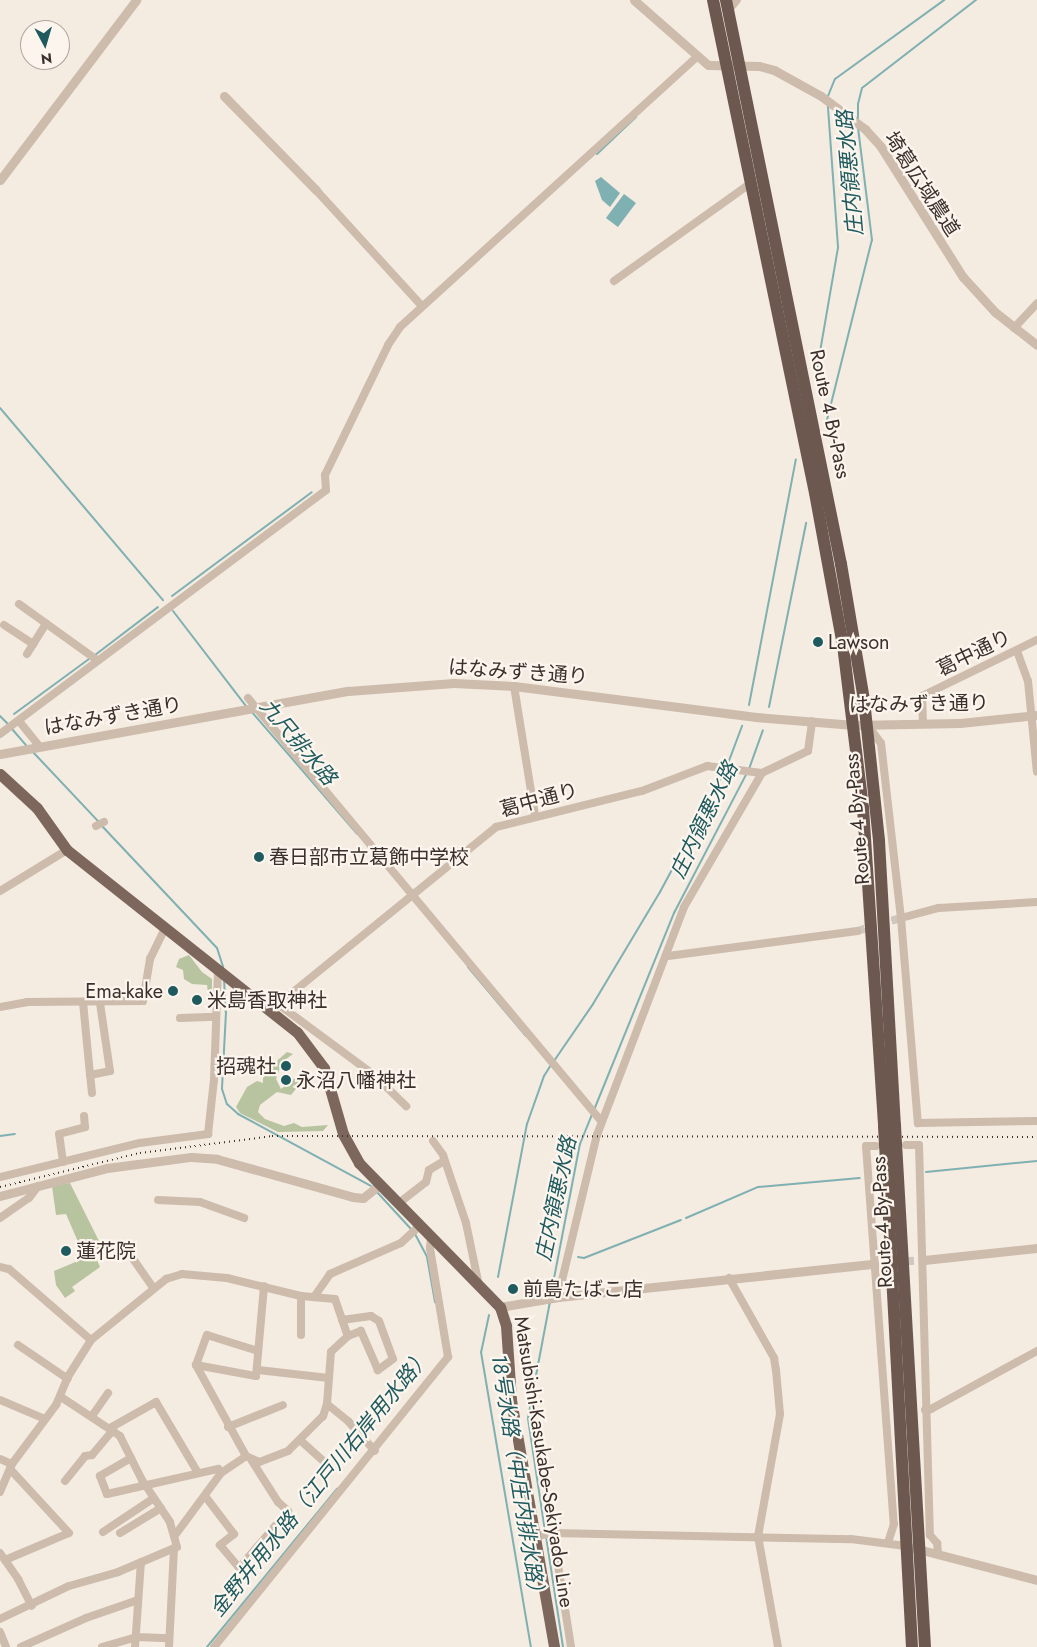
<!DOCTYPE html>
<meta charset="utf-8">
<style>
body{margin:0}
#map{position:relative;width:1037px;height:1647px;overflow:hidden;background:#f4ebe1;font-family:Jost,"Noto Sans JP",sans-serif}
div>[style]{position:absolute}
[style*='--x']{left:calc(var(--x)*1px);top:calc(var(--y)*1px);width:calc(var(--w)*1px);rotate:calc(var(--a)*1deg)}
.green>*{inset:0;background:#b8c4a0}
.water>*{inset:0;background:#7fb0b2;transform-origin:0 0}
.stream>*{height:2px;margin:-1px;padding:0 1px;transform-origin:1px;border-radius:1px;background:#7fb0b2}
.minor-tunnel>*{height:8px;margin-top:-4px;transform-origin:0;background:repeating-linear-gradient(90deg,#cfc6bd 0 8px,transparent 0 12px)}
.minor>*{height:8px;margin:-4px;padding:0 4px;transform-origin:4px;border-radius:4px;background:#cdbbac}
.tertiary>*{height:9px;margin:-4.5px;padding:0 4.5px;transform-origin:4.5px;border-radius:4.5px;background:#cdbbac}
.primary>*{height:11px;margin:-5.5px;padding:0 5.5px;transform-origin:5.5px;border-radius:5.5px;background:#7d675c}
.trunk>*{height:12px;margin:-6px;padding:0 6px;transform-origin:6px;border-radius:6px;background:#6c584f}
.rail>*{height:2px;margin-top:-1px;transform-origin:0;background:repeating-linear-gradient(90deg,#3b302b 0 1px,transparent 0 5px)}
.trunk-bridge>*{height:12px;margin:-6px;padding:0 6px;transform-origin:6px;border-radius:6px;background:#6c584f}
.dots>*{width:14px;height:14px;translate:-50% -50%;box-sizing:border-box;border:2px solid #fbf5ee;border-radius:50%}
span{translate:-50% -50%;white-space:nowrap;text-align:center;line-height:1.15;-webkit-text-stroke:4.5px #fbf5ee;paint-order:stroke}
.street-label{font-size:20px;color:#3b302b}
.poi-label{font-size:20px;color:#3b302b}
.left{translate:0 -50%;text-align:left}
.right{translate:-100% -50%;text-align:right}
.water-label{font-size:21px;color:#1f5a5e;font-style:italic}
.north{position:absolute;left:20px;top:20px;width:50px;height:50px;box-sizing:border-box;background:#fbf5ee;border:1px solid #aea6a0;border-radius:50%;rotate:174deg;font-size:14px;font-weight:700;line-height:20px;text-align:center;color:#3b302b}
.north::after{content:'';display:block;margin:auto;width:18px;height:22px;background:#1f5a5e;clip-path:polygon(50% 0,100% 100%,50% 72%,0 100%)}
</style>
<div id="map">
<div class="green">
<i style="clip-path:polygon(189px 955px,202px 972px,212px 979px,212px 1001px,209px 1002px,207px 985px,192px 984px,184px 979px,183px 970px,176px 967px,179px 959px)"></i>
<i style="clip-path:polygon(287px 1052px,293px 1054px,282px 1062px,276px 1079px,281px 1089px,299px 1075px,303px 1080px,291px 1095px,277px 1092px,260px 1105px,258px 1112px,265px 1119px,284px 1126px,294px 1123px,302px 1127px,328px 1125px,323px 1131px,278px 1132px,240px 1113px,236px 1107px,247px 1087px,257px 1081px,263px 1083px,263px 1073px)"></i>
<i style="clip-path:polygon(70px 1183px,102px 1247px,93px 1251px,100px 1267px,72px 1287px,75px 1291px,65px 1298px,56px 1285px,54px 1271px,85px 1258px,66px 1214px,56px 1215px,52px 1186px)"></i>
</div>
<div class="water">
<i style="clip-path:polygon(601px 177px,620px 193px,610px 207px,602px 200px,595px 181px)"></i>
<i style="left:624px;top:194px;width:15px;height:30px;rotate:37deg"></i>
</div>
<div class="stream">
<i style="--x:828;--y:96;--w:18;--a:-68"></i>
<i style="--x:835;--y:79;--w:135;--a:-35.9"></i>
<i style="--x:858;--y:120;--w:16;--a:-90"></i>
<i style="--x:858;--y:104;--w:16;--a:-76"></i>
<i style="--x:862;--y:88;--w:144;--a:-37.7"></i>
<i style="--x:597;--y:154;--w:54;--a:-43.5"></i>
<i style="--x:816;--y:375;--w:130;--a:-80.2"></i>
<i style="--x:838;--y:247;--w:141;--a:-94.1"></i>
<i style="--x:0;--y:408;--w:252;--a:49.7"></i>
<i style="--x:826;--y:424;--w:190;--a:-76"></i>
<i style="--x:872;--y:240;--w:113;--a:-97.1"></i>
<i style="--x:172;--y:596;--w:174;--a:-36.6"></i>
<i style="--x:173;--y:611;--w:120;--a:52.5"></i>
<i style="--x:95;--y:655;--w:79;--a:-37.3"></i>
<i style="--x:749;--y:705;--w:250;--a:-79.2"></i>
<i style="--x:769;--y:707;--w:188;--a:-78.6"></i>
<i style="--x:251;--y:711;--w:162;--a:49.2"></i>
<i style="--x:14;--y:714;--w:93;--a:-36.3"></i>
<i style="--x:0;--y:716;--w:13;--a:45"></i>
<i style="--x:12;--y:729;--w:23;--a:49"></i>
<i style="--x:32;--y:751;--w:98;--a:46.7"></i>
<i style="--x:727;--y:766;--w:43;--a:-69.4"></i>
<i style="--x:749;--y:769;--w:41;--a:-70.3"></i>
<i style="--x:102;--y:826;--w:168;--a:46.7"></i>
<i style="--x:217;--y:948;--w:20;--a:72"></i>
<i style="--x:468;--y:967;--w:90;--a:50"></i>
<i style="--x:224;--y:979;--w:33;--a:87"></i>
<i style="--x:226;--y:1012;--w:77;--a:93"></i>
<i style="--x:222;--y:1089;--w:16;--a:72"></i>
<i style="--x:227;--y:1104;--w:15;--a:42"></i>
<i style="--x:238;--y:1114;--w:151;--a:28.4"></i>
<i style="--x:554;--y:1061;--w:69;--a:-55.6"></i>
<i style="--x:593;--y:1004;--w:131;--a:-59.1"></i>
<i style="--x:660;--y:892;--w:137;--a:-61.8"></i>
<i style="--x:594;--y:1110;--w:213;--a:-67.9"></i>
<i style="--x:674;--y:913;--w:158;--a:-62.5"></i>
<i style="--x:0;--y:1136;--w:15;--a:-8"></i>
<i style="--x:926;--y:1172;--w:112;--a:-5.7"></i>
<i style="--x:376;--y:1191;--w:53;--a:47.3"></i>
<i style="--x:686;--y:1218;--w:78;--a:-23.3"></i>
<i style="--x:758;--y:1187;--w:102;--a:-5"></i>
<i style="--x:415;--y:1234;--w:26;--a:62"></i>
<i style="--x:427;--y:1257;--w:46;--a:79.9"></i>
<i style="--x:578;--y:1257;--w:6;--a:9"></i>
<i style="--x:584;--y:1258;--w:104;--a:-21.4"></i>
<i style="--x:498;--y:1277;--w:156;--a:-79.3"></i>
<i style="--x:527;--y:1124;--w:51;--a:-70.5"></i>
<i style="--x:544;--y:1076;--w:13;--a:-58"></i>
<i style="--x:551;--y:1294;--w:153;--a:-79.1"></i>
<i style="--x:580;--y:1144;--w:31;--a:-68"></i>
<i style="--x:489;--y:1315;--w:38;--a:102"></i>
<i style="--x:481;--y:1352;--w:299;--a:80.4"></i>
<i style="--x:545;--y:1531;--w:114;--a:-98.6"></i>
<i style="--x:528;--y:1418;--w:118;--a:-79.3"></i>
<i style="--x:546;--y:1536;--w:112;--a:81.3"></i>
<i style="--x:207;--y:1647;--w:205;--a:-50.6"></i>
</div>
<div class="minor-tunnel">
<i style="--x:857;--y:931;--w:46;--a:-16.5"></i>
<i style="--x:883;--y:1263;--w:31;--a:-4"></i>
</div>
<div class="minor">
<i style="--x:728;--y:11;--w:14;--a:-51"></i>
<i style="--x:316;--y:190;--w:157;--a:47.6"></i>
<i style="--x:614;--y:281;--w:168;--a:-35.6"></i>
<i style="--x:1014;--y:328;--w:34;--a:-47"></i>
<i style="--x:19;--y:604;--w:96;--a:35.7"></i>
<i style="--x:4;--y:625;--w:35;--a:33"></i>
<i style="--x:1017;--y:651;--w:32;--a:70"></i>
<i style="--x:1028;--y:681;--w:91;--a:84.4"></i>
<i style="--x:27;--y:654;--w:36;--a:-58"></i>
<i style="--x:514;--y:686;--w:132;--a:80.8"></i>
<i style="--x:248;--y:698;--w:551;--a:50.15"></i>
<i style="--x:19;--y:721;--w:33;--a:51"></i>
<i style="--x:923;--y:724;--w:28;--a:-92"></i>
<i style="--x:922;--y:696;--w:128;--a:-26"></i>
<i style="--x:868;--y:726;--w:21;--a:53"></i>
<i style="--x:881;--y:743;--w:176;--a:83.5"></i>
<i style="--x:901;--y:918;--w:206;--a:85.3"></i>
<i style="--x:918;--y:1123;--w:119;--a:-1"></i>
<i style="--x:0;--y:734;--w:407;--a:-36.8"></i>
<i style="--x:326;--y:490;--w:15;--a:-94"></i>
<i style="--x:325;--y:475;--w:144;--a:-64.1"></i>
<i style="--x:388;--y:345;--w:22;--a:-56"></i>
<i style="--x:400;--y:327;--w:401;--a:-42.3"></i>
<i style="--x:96;--y:826;--w:9;--a:-27"></i>
<i style="--x:0;--y:891;--w:79;--a:-31.5"></i>
<i style="--x:901;--y:918;--w:39;--a:-15"></i>
<i style="--x:939;--y:908;--w:98;--a:-3.5"></i>
<i style="--x:668;--y:956;--w:191;--a:-7.5"></i>
<i style="--x:83;--y:1002;--w:73;--a:84.5"></i>
<i style="--x:278;--y:1004;--w:119;--a:36.5"></i>
<i style="--x:374;--y:1075;--w:45;--a:44.1"></i>
<i style="--x:0;--y:1007;--w:27;--a:-10"></i>
<i style="--x:27;--y:1002;--w:116;--a:-0.5"></i>
<i style="--x:143;--y:1001;--w:43;--a:-80.5"></i>
<i style="--x:150;--y:959;--w:34;--a:-64"></i>
<i style="--x:271;--y:1010;--w:290;--a:-39.1"></i>
<i style="--x:496;--y:827;--w:150;--a:-13.9"></i>
<i style="--x:642;--y:791;--w:70;--a:-21"></i>
<i style="--x:707;--y:766;--w:55;--a:7.3"></i>
<i style="--x:762;--y:773;--w:51;--a:-25.6"></i>
<i style="--x:808;--y:751;--w:30;--a:-82"></i>
<i style="--x:180;--y:1018;--w:36;--a:-2"></i>
<i style="--x:92;--y:1093;--w:18;--a:-96"></i>
<i style="--x:90;--y:1075;--w:20;--a:-11"></i>
<i style="--x:110;--y:1071;--w:69;--a:-98.4"></i>
<i style="--x:433;--y:1141;--w:17;--a:54"></i>
<i style="--x:443;--y:1155;--w:72;--a:71.3"></i>
<i style="--x:466;--y:1223;--w:59;--a:78.3"></i>
<i style="--x:906;--y:1145;--w:13;--a:0"></i>
<i style="--x:919;--y:1145;--w:390;--a:88.4"></i>
<i style="--x:930;--y:1535;--w:11;--a:49"></i>
<i style="--x:937;--y:1543;--w:10;--a:84"></i>
<i style="--x:876;--y:1146;--w:10;--a:180"></i>
<i style="--x:866;--y:1146;--w:379;--a:85.8"></i>
<i style="--x:894;--y:1524;--w:20;--a:108"></i>
<i style="--x:63;--y:1162;--w:28;--a:-98"></i>
<i style="--x:59;--y:1134;--w:27;--a:-15"></i>
<i style="--x:85;--y:1127;--w:11;--a:-95"></i>
<i style="--x:0;--y:1177;--w:144;--a:-13.7"></i>
<i style="--x:140;--y:1143;--w:69;--a:-7.5"></i>
<i style="--x:208;--y:1134;--w:54;--a:-83.7"></i>
<i style="--x:214;--y:1080;--w:110;--a:-87.9"></i>
<i style="--x:158;--y:1200;--w:42;--a:2.7"></i>
<i style="--x:200;--y:1202;--w:47;--a:20"></i>
<i style="--x:399;--y:1203;--w:34;--a:-38"></i>
<i style="--x:426;--y:1182;--w:12;--a:-76"></i>
<i style="--x:429;--y:1170;--w:17;--a:-31"></i>
<i style="--x:0;--y:1218;--w:35;--a:-35"></i>
<i style="--x:29;--y:1198;--w:15;--a:-53"></i>
<i style="--x:131;--y:1256;--w:39;--a:55"></i>
<i style="--x:0;--y:1267;--w:9;--a:13"></i>
<i style="--x:9;--y:1269;--w:108;--a:40.9"></i>
<i style="--x:729;--y:1278;--w:92;--a:60.6"></i>
<i style="--x:774;--y:1358;--w:12;--a:81"></i>
<i style="--x:776;--y:1370;--w:44;--a:84.8"></i>
<i style="--x:780;--y:1414;--w:124;--a:100.2"></i>
<i style="--x:758;--y:1536;--w:113;--a:79.8"></i>
<i style="--x:301;--y:1296;--w:39;--a:90"></i>
<i style="--x:314;--y:1297;--w:28;--a:-55"></i>
<i style="--x:330;--y:1274;--w:77;--a:-23.6"></i>
<i style="--x:401;--y:1243;--w:26;--a:-43"></i>
<i style="--x:558;--y:1297;--w:167;--a:-76.5"></i>
<i style="--x:597;--y:1135;--w:244;--a:-69.1"></i>
<i style="--x:684;--y:907;--w:155;--a:-59.8"></i>
<i style="--x:342;--y:1320;--w:29;--a:-8"></i>
<i style="--x:371;--y:1316;--w:9;--a:32"></i>
<i style="--x:379;--y:1321;--w:40;--a:69.8"></i>
<i style="--x:393;--y:1359;--w:19;--a:144"></i>
<i style="--x:378;--y:1370;--w:43;--a:-113.6"></i>
<i style="--x:361;--y:1331;--w:14;--a:159"></i>
<i style="--x:18;--y:1345;--w:60;--a:34.2"></i>
<i style="--x:196;--y:1365;--w:61;--a:10.4"></i>
<i style="--x:256;--y:1376;--w:90;--a:-84.9"></i>
<i style="--x:258;--y:1370;--w:71;--a:6.4"></i>
<i style="--x:0;--y:1400;--w:49;--a:22.9"></i>
<i style="--x:327;--y:1404;--w:27;--a:39"></i>
<i style="--x:348;--y:1421;--w:40;--a:48"></i>
<i style="--x:925;--y:1410;--w:6;--a:-9"></i>
<i style="--x:931;--y:1409;--w:121;--a:-28.7"></i>
<i style="--x:92;--y:1416;--w:28;--a:-55"></i>
<i style="--x:228;--y:1427;--w:59;--a:-21.8"></i>
<i style="--x:110;--y:1428;--w:53;--a:-29.5"></i>
<i style="--x:156;--y:1402;--w:82;--a:59.4"></i>
<i style="--x:300;--y:1440;--w:38;--a:42"></i>
<i style="--x:131;--y:1458;--w:36;--a:150"></i>
<i style="--x:100;--y:1476;--w:19;--a:69"></i>
<i style="--x:107;--y:1494;--w:114;--a:-12.7"></i>
<i style="--x:218;--y:1469;--w:5;--a:53"></i>
<i style="--x:0;--y:1459;--w:13;--a:23"></i>
<i style="--x:65;--y:1481;--w:32;--a:-51"></i>
<i style="--x:85;--y:1456;--w:7;--a:-8"></i>
<i style="--x:92;--y:1455;--w:33;--a:-50"></i>
<i style="--x:0;--y:1492;--w:30;--a:-67"></i>
<i style="--x:12;--y:1464;--w:74;--a:-53.3"></i>
<i style="--x:56;--y:1405;--w:33;--a:-67"></i>
<i style="--x:69;--y:1375;--w:41;--a:-57.8"></i>
<i style="--x:91;--y:1340;--w:97;--a:-39.1"></i>
<i style="--x:166;--y:1279;--w:17;--a:-17"></i>
<i style="--x:182;--y:1274;--w:45;--a:5.1"></i>
<i style="--x:227;--y:1278;--w:76;--a:13.7"></i>
<i style="--x:301;--y:1296;--w:34;--a:5"></i>
<i style="--x:335;--y:1299;--w:39;--a:71"></i>
<i style="--x:348;--y:1336;--w:23;--a:137"></i>
<i style="--x:331;--y:1352;--w:52;--a:94.4"></i>
<i style="--x:327;--y:1404;--w:13;--a:108"></i>
<i style="--x:323;--y:1416;--w:49;--a:135"></i>
<i style="--x:288;--y:1451;--w:31;--a:159"></i>
<i style="--x:259;--y:1462;--w:14;--a:-155"></i>
<i style="--x:246;--y:1456;--w:104;--a:-118.8"></i>
<i style="--x:196;--y:1365;--w:32;--a:-70"></i>
<i style="--x:207;--y:1335;--w:53;--a:17.4"></i>
<i style="--x:205;--y:1496;--w:48;--a:52.7"></i>
<i style="--x:234;--y:1534;--w:18;--a:142"></i>
<i style="--x:220;--y:1545;--w:30;--a:50"></i>
<i style="--x:239;--y:1568;--w:75;--a:-49.3"></i>
<i style="--x:288;--y:1511;--w:13;--a:-138"></i>
<i style="--x:278;--y:1502;--w:49;--a:-122.4"></i>
<i style="--x:103;--y:1532;--w:61;--a:-33.7"></i>
<i style="--x:120;--y:1533;--w:48;--a:-31.4"></i>
<i style="--x:553;--y:1533;--w:115;--a:81"></i>
<i style="--x:176;--y:1534;--w:76;--a:-53.6"></i>
<i style="--x:221;--y:1473;--w:30;--a:-34"></i>
<i style="--x:535;--y:1536;--w:18;--a:-9"></i>
<i style="--x:553;--y:1533;--w:298;--a:1.2"></i>
<i style="--x:851;--y:1539;--w:55;--a:7.3"></i>
<i style="--x:0;--y:1553;--w:32;--a:55"></i>
<i style="--x:18;--y:1579;--w:30;--a:63"></i>
<i style="--x:5;--y:1560;--w:69;--a:-22.9"></i>
<i style="--x:69;--y:1533;--w:87;--a:-132.7"></i>
<i style="--x:0;--y:1619;--w:76;--a:-25.6"></i>
<i style="--x:69;--y:1586;--w:51;--a:-15.9"></i>
<i style="--x:118;--y:1572;--w:64;--a:-23"></i>
<i style="--x:177;--y:1547;--w:26;--a:-106"></i>
<i style="--x:170;--y:1522;--w:50;--a:-123.7"></i>
<i style="--x:142;--y:1480;--w:49;--a:-116.6"></i>
<i style="--x:120;--y:1436;--w:71;--a:-146.5"></i>
<i style="--x:0;--y:1632;--w:16;--a:68"></i>
<i style="--x:21;--y:1647;--w:71;--a:-24"></i>
<i style="--x:86;--y:1618;--w:55;--a:-19.1"></i>
<i style="--x:102;--y:1647;--w:35;--a:-16"></i>
<i style="--x:136;--y:1637;--w:33;--a:2"></i>
<i style="--x:135;--y:1647;--w:85;--a:-86"></i>
<i style="--x:169;--y:1647;--w:99;--a:-87.1"></i>
<i style="--x:214;--y:1647;--w:373;--a:-51.1"></i>
<i style="--x:448;--y:1357;--w:110;--a:-99.4"></i>
<i style="--x:430;--y:1248;--w:12;--a:-85"></i>
</div>
<div class="tertiary">
<i style="--x:634;--y:0;--w:98;--a:41.3"></i>
<i style="--x:708;--y:65;--w:51;--a:1.1"></i>
<i style="--x:759;--y:66;--w:16;--a:15"></i>
<i style="--x:774;--y:70;--w:54;--a:29"></i>
<i style="--x:821;--y:96;--w:55;--a:36.9"></i>
<i style="--x:865;--y:129;--w:24;--a:48"></i>
<i style="--x:881;--y:147;--w:154;--a:57.8"></i>
<i style="--x:963;--y:277;--w:47;--a:47.6"></i>
<i style="--x:995;--y:312;--w:53;--a:38.2"></i>
<i style="--x:224;--y:96;--w:132;--a:45.6"></i>
<i style="--x:0;--y:180;--w:226;--a:-52.9"></i>
<i style="--x:0;--y:754;--w:354;--a:-10.3"></i>
<i style="--x:348;--y:691;--w:106;--a:-4.3"></i>
<i style="--x:454;--y:683;--w:60;--a:2.9"></i>
<i style="--x:514;--y:686;--w:244;--a:7.3"></i>
<i style="--x:756;--y:717;--w:98;--a:4.7"></i>
<i style="--x:854;--y:725;--w:106;--a:-1.1"></i>
<i style="--x:960;--y:723;--w:77;--a:-5.9"></i>
<i style="--x:0;--y:1196;--w:111;--a:-14.7"></i>
<i style="--x:107;--y:1168;--w:85;--a:-7.5"></i>
<i style="--x:191;--y:1157;--w:26;--a:4"></i>
<i style="--x:217;--y:1159;--w:141;--a:15.6"></i>
<i style="--x:353;--y:1197;--w:10;--a:6"></i>
<i style="--x:363;--y:1198;--w:22;--a:-39"></i>
<i style="--x:924;--y:1260;--w:114;--a:-6.1"></i>
<i style="--x:500;--y:1307;--w:59;--a:-9.8"></i>
<i style="--x:558;--y:1297;--w:318;--a:-6"></i>
<i style="--x:914;--y:1548;--w:127;--a:14.6"></i>
</div>
<div class="primary">
<i style="--x:0;--y:774;--w:50;--a:42.6"></i>
<i style="--x:37;--y:808;--w:52;--a:54.5"></i>
<i style="--x:67;--y:850;--w:293;--a:38.4"></i>
<i style="--x:297;--y:1032;--w:45;--a:53.1"></i>
<i style="--x:324;--y:1068;--w:69;--a:73.9"></i>
<i style="--x:343;--y:1134;--w:33;--a:61"></i>
<i style="--x:359;--y:1163;--w:202;--a:45.6"></i>
<i style="--x:500;--y:1307;--w:20;--a:72"></i>
<i style="--x:506;--y:1326;--w:74;--a:86.1"></i>
<i style="--x:511;--y:1400;--w:251;--a:80.1"></i>
</div>
<div class="trunk">
<i style="--x:713;--y:0;--w:503;--a:78.31"></i>
<i style="--x:815;--y:493;--w:155;--a:79.6"></i>
<i style="--x:843;--y:645;--w:164;--a:83"></i>
<i style="--x:863;--y:808;--w:319;--a:86.2"></i>
<i style="--x:726;--y:0;--w:576;--a:78.48"></i>
<i style="--x:841;--y:564;--w:138;--a:80.4"></i>
<i style="--x:864;--y:700;--w:142;--a:83.9"></i>
<i style="--x:879;--y:841;--w:284;--a:86.8"></i>
<i style="--x:896;--y:1143;--w:505;--a:86.71"></i>
<i style="--x:885;--y:1144;--w:504;--a:86.93"></i>
</div>
<div class="rail">
<i style="--x:0;--y:1187;--w:144;--a:-13.7"></i>
<i style="--x:140;--y:1153;--w:133;--a:-7.3"></i>
<i style="--x:272;--y:1136;--w:765;--a:0.07"></i>
</div>
<div class="trunk-bridge">
<i style="--x:895;--y:1125;--w:18;--a:87"></i>
<i style="--x:884;--y:1126;--w:18;--a:87"></i>
</div>
<div class="dots">
<i style="left:818px;top:642px;background:#1f5a5e"></i>
<i style="left:259px;top:857px;background:#1f5a5e"></i>
<i style="left:173px;top:991px;background:#1f5a5e"></i>
<i style="left:197px;top:1000px;background:#1f5a5e"></i>
<i style="left:286px;top:1066px;background:#1f5a5e"></i>
<i style="left:286px;top:1080px;background:#1f5a5e"></i>
<i style="left:66px;top:1251px;background:#1f5a5e"></i>
<i style="left:513px;top:1289px;background:#1f5a5e"></i>
</div>
<div class="street-label">
<span style="left:922px;top:184px;rotate:57deg">埼葛広域農道</span>
<span style="left:830px;top:414px;rotate:78deg">Route 4 By-Pass</span>
<span style="left:974px;top:653px;rotate:-26deg">葛中通り</span>
<span style="left:518px;top:672px;rotate:4deg">はなみずき通り</span>
<span style="left:919px;top:704px;rotate:-1deg">はなみずき通り</span>
<span style="left:113px;top:716px;rotate:-10deg">はなみずき通り</span>
<span style="left:539px;top:800px;rotate:-15deg">葛中通り</span>
<span style="left:857px;top:819px;rotate:-95deg">Route 4 By-Pass</span>
<span style="left:882px;top:1222px;rotate:-93deg">Route 4 By-Pass</span>
<span style="left:544px;top:1462px;rotate:81deg">Matsubishi-Kasukabe-Sekiyado Line</span>
</div>
<div class="poi-label">
<span class="left" style="left:828px;top:642px">Lawson</span>
<span class="left" style="left:269px;top:857px">春日部市立葛飾中学校</span>
<span class="right" style="left:163px;top:991px">Ema-kake</span>
<span class="left" style="left:207px;top:1000px">米島香取神社</span>
<span class="right" style="left:276px;top:1066px">招魂社</span>
<span class="left" style="left:296px;top:1080px">永沼八幡神社</span>
<span class="left" style="left:76px;top:1251px">蓮花院</span>
<span class="left" style="left:523px;top:1289px">前島たばこ店</span>
</div>
<div class="water-label">
<span style="left:850px;top:173px;rotate:-95deg">庄内領悪水路</span>
<span style="left:298px;top:742px;rotate:50deg">九尺排水路</span>
<span style="left:704px;top:820px;rotate:-64deg">庄内領悪水路</span>
<span style="left:556px;top:1199px;rotate:-78deg">庄内領悪水路</span>
<span style="left:518px;top:1478px;rotate:81deg">18号水路（中庄内排水路）</span>
<span style="left:320px;top:1483px;rotate:-51deg">金野井用水路（江戸川右岸用水路）</span>
</div>
<div class="north">N</div>
</div>
